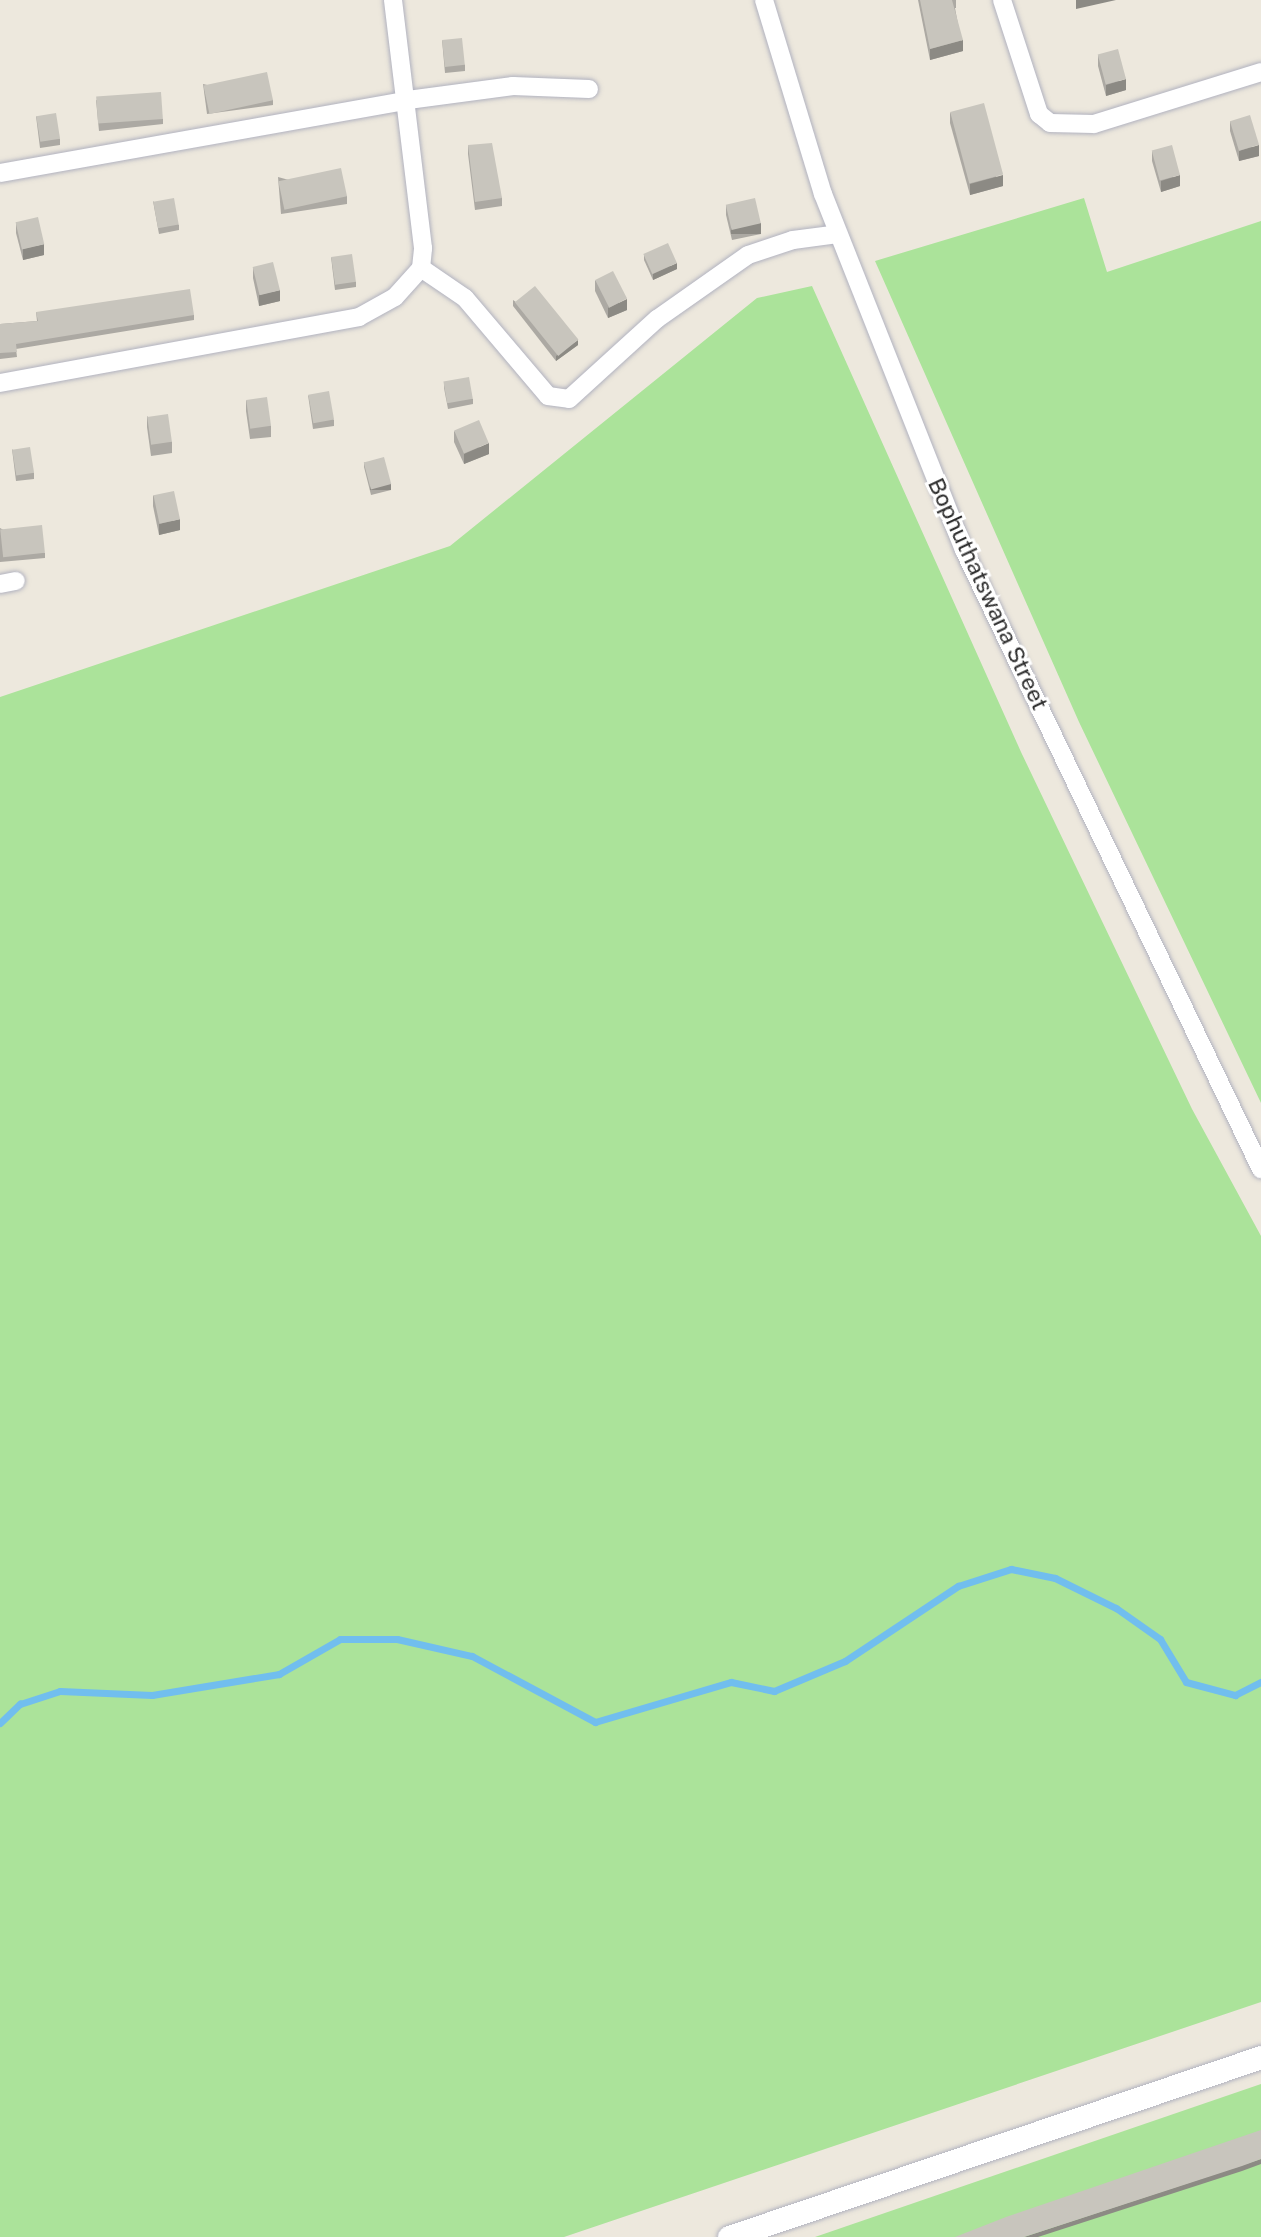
<!DOCTYPE html>
<style>
body{margin:0}
#map{position:relative;width:1261px;height:2237px;overflow:hidden;background:#ede8dd;font-family:"Public Sans",sans-serif}
div>[style]{position:absolute}
[style*='--x']{left:calc(var(--x)*1px);top:calc(var(--y)*1px);width:calc(var(--w)*1px);rotate:calc(var(--a)*1deg)}
.green>*{inset:0;background:#abe39a}
.stream>*{height:7px;margin:-3.5px;padding:0 3.5px;transform-origin:3.5px;border-radius:3.5px;background:#71beee}
.roads{filter:drop-shadow(0 0 2px #b1b2bf) drop-shadow(0 0 2px #b1b2bf)}
.minor>*{height:18px;margin:-9px;padding:0 9px;transform-origin:9px;border-radius:9px;background:#fff}
.tertiary>*{height:23px;margin:-11.5px;padding:0 11.5px;transform-origin:11.5px;border-radius:11.5px;background:#fff}
.wall>*{inset:0;background:#aca9a3}
.shaded-wall>*{inset:0;background:#8c8a84;transform-origin:0 0}
.building>*{inset:0;background:#c8c5bd;transform-origin:0 0}
span{translate:-50% -50%;white-space:nowrap;text-align:center;line-height:1.15;-webkit-text-stroke:6px #fff;paint-order:stroke}
.street-label{font-size:23px;color:#2b2b2b}
</style>
<div id="map">
<div class="green">
<i style="clip-path:polygon(1084px 198px,1107px 272px,1261px 221px,1261px 1103px,1079px 722px,875px 261px)"></i>
<i style="clip-path:polygon(812px 286px,1021px 752px,1192px 1109px,1261px 1236px,1261px 2002px,564px 2237px,0 2237px,0 697px,450px 546px,757px 298px)"></i>
<i style="clip-path:polygon(1261px 2084px,1261px 2237px,815px 2237px)"></i>
</div>
<div class="stream">
<i style="--x:0;--y:1723;--w:28;--a:-44"></i>
<i style="--x:20;--y:1704;--w:42;--a:-18"></i>
<i style="--x:60;--y:1691;--w:92;--a:2.5"></i>
<i style="--x:152;--y:1695;--w:129;--a:-9.4"></i>
<i style="--x:279;--y:1674;--w:70;--a:-29.8"></i>
<i style="--x:340;--y:1639;--w:57;--a:0"></i>
<i style="--x:397;--y:1639;--w:77;--a:12.8"></i>
<i style="--x:472;--y:1656;--w:140;--a:28.2"></i>
<i style="--x:595;--y:1722;--w:142;--a:-16.4"></i>
<i style="--x:731;--y:1682;--w:44;--a:11.8"></i>
<i style="--x:774;--y:1691;--w:77;--a:-22.9"></i>
<i style="--x:845;--y:1661;--w:136;--a:-33.6"></i>
<i style="--x:958;--y:1586;--w:56;--a:-17.8"></i>
<i style="--x:1011;--y:1569;--w:45;--a:11.6"></i>
<i style="--x:1055;--y:1578;--w:68;--a:26.2"></i>
<i style="--x:1116;--y:1608;--w:54;--a:35.2"></i>
<i style="--x:1160;--y:1639;--w:50;--a:58.8"></i>
<i style="--x:1186;--y:1682;--w:51;--a:14.9"></i>
<i style="--x:1235;--y:1695;--w:29;--a:-27"></i>
</div>
<div class="roads">
<div class="minor">
<i style="--x:764;--y:0;--w:203;--a:73.1"></i>
<i style="--x:823;--y:194;--w:383;--a:68.4"></i>
<i style="--x:964;--y:550;--w:687;--a:64.37"></i>
<i style="--x:1002;--y:0;--w:120;--a:72"></i>
<i style="--x:1039;--y:114;--w:14;--a:39"></i>
<i style="--x:1050;--y:123;--w:44;--a:1.3"></i>
<i style="--x:1094;--y:124;--w:175;--a:-17.3"></i>
<i style="--x:0;--y:173;--w:414;--a:-10.1"></i>
<i style="--x:408;--y:100;--w:106;--a:-7.6"></i>
<i style="--x:513;--y:86;--w:76;--a:2.3"></i>
<i style="--x:421;--y:268;--w:53;--a:34.3"></i>
<i style="--x:465;--y:298;--w:128;--a:49.7"></i>
<i style="--x:548;--y:396;--w:21;--a:8"></i>
<i style="--x:569;--y:399;--w:119;--a:-42.3"></i>
<i style="--x:657;--y:319;--w:111;--a:-35.1"></i>
<i style="--x:748;--y:255;--w:47;--a:-18.4"></i>
<i style="--x:793;--y:240;--w:45;--a:-7.6"></i>
<i style="--x:0;--y:383;--w:365;--a:-10.4"></i>
<i style="--x:359;--y:317;--w:41;--a:-29.1"></i>
<i style="--x:395;--y:297;--w:39;--a:-48"></i>
<i style="--x:421;--y:268;--w:20;--a:-84"></i>
<i style="--x:423;--y:248;--w:250;--a:-96.9"></i>
<i style="--x:0;--y:584;--w:16;--a:-11"></i>
</div>
<div class="tertiary">
<i style="--x:729;--y:2237;--w:562;--a:-18.69"></i>
</div>
</div>
<div class="wall">
<i style="clip-path:polygon(918px 0,956px 0,956px 8px,955px 8px,963px 51px,930px 60px)"></i>
<i style="clip-path:polygon(442px 40px,465px 65px,465px 71px,445px 73px)"></i>
<i style="clip-path:polygon(1098px 55px,1126px 90px,1106px 96px,1098px 66px)"></i>
<i style="clip-path:polygon(203px 84px,273px 100px,273px 105px,207px 114px)"></i>
<i style="clip-path:polygon(96px 100px,163px 119px,163px 124px,99px 131px)"></i>
<i style="clip-path:polygon(950px 112px,1003px 186px,970px 195px,950px 123px)"></i>
<i style="clip-path:polygon(36px 116px,60px 139px,60px 145px,40px 148px)"></i>
<i style="clip-path:polygon(1230px 121px,1259px 156px,1239px 161px,1230px 131px)"></i>
<i style="clip-path:polygon(468px 145px,502px 198px,502px 206px,475px 210px,468px 154px)"></i>
<i style="clip-path:polygon(1152px 151px,1180px 186px,1161px 192px,1152px 161px)"></i>
<i style="clip-path:polygon(278px 177px,347px 196px,347px 204px,281px 214px)"></i>
<i style="clip-path:polygon(153px 201px,179px 225px,179px 230px,159px 234px)"></i>
<i style="clip-path:polygon(726px 205px,761px 234px,732px 240px,726px 215px)"></i>
<i style="clip-path:polygon(16px 222px,44px 255px,23px 260px,16px 233px)"></i>
<i style="clip-path:polygon(644px 255px,677px 269px,653px 280px,644px 260px)"></i>
<i style="clip-path:polygon(331px 257px,356px 282px,356px 287px,335px 290px)"></i>
<i style="clip-path:polygon(253px 267px,280px 301px,259px 306px,253px 278px)"></i>
<i style="clip-path:polygon(595px 280px,627px 310px,608px 318px,595px 291px)"></i>
<i style="clip-path:polygon(513px 300px,578px 345px,556px 361px,513px 306px)"></i>
<i style="clip-path:polygon(36px 312px,194px 315px,194px 320px,16px 349px,17px 357px,0 359px,0 324px,37px 321px)"></i>
<i style="clip-path:polygon(444px 383px,473px 399px,473px 404px,448px 409px,444px 388px)"></i>
<i style="clip-path:polygon(308px 395px,334px 420px,334px 426px,313px 429px)"></i>
<i style="clip-path:polygon(246px 400px,271px 426px,271px 437px,250px 439px,246px 411px)"></i>
<i style="clip-path:polygon(147px 416px,172px 442px,172px 453px,151px 456px,147px 427px)"></i>
<i style="clip-path:polygon(454px 431px,489px 454px,464px 464px,454px 442px)"></i>
<i style="clip-path:polygon(12px 449px,34px 473px,34px 479px,16px 481px)"></i>
<i style="clip-path:polygon(364px 462px,391px 490px,371px 495px,364px 467px)"></i>
<i style="clip-path:polygon(153px 495px,180px 530px,159px 535px,153px 506px)"></i>
<i style="clip-path:polygon(0 528px,45px 553px,45px 558px,0 562px)"></i>
</div>
<div class="shaded-wall">
<i style="clip-path:polygon(1076px 0,1116px 0,1076px 9px)"></i>
<i style="clip-path:polygon(963px 40px,963px 51px,930px 60px,930px 49px)"></i>
<i style="clip-path:polygon(1126px 79px,1126px 90px,1106px 96px,1106px 85px)"></i>
<i style="clip-path:polygon(1259px 145px,1259px 156px,1239px 161px,1239px 151px)"></i>
<i style="clip-path:polygon(1003px 175px,1003px 186px,970px 195px,970px 184px)"></i>
<i style="clip-path:polygon(1180px 175px,1180px 186px,1161px 192px,1161px 181px)"></i>
<i style="left:761px;top:223px;width:11px;height:30px;rotate:90deg"></i>
<i style="clip-path:polygon(44px 244px,44px 255px,23px 260px,23px 249px)"></i>
<i style="clip-path:polygon(677px 263px,677px 269px,653px 280px,653px 274px)"></i>
<i style="clip-path:polygon(280px 290px,280px 301px,259px 306px,259px 295px)"></i>
<i style="clip-path:polygon(627px 299px,627px 310px,608px 318px,608px 308px)"></i>
<i style="clip-path:polygon(578px 340px,578px 345px,556px 361px,556px 356px)"></i>
<i style="clip-path:polygon(489px 443px,489px 454px,464px 464px,464px 454px)"></i>
<i style="left:391px;top:484px;width:6px;height:21px;rotate:90deg"></i>
<i style="clip-path:polygon(180px 519px,180px 530px,159px 535px,159px 524px)"></i>
<i style="clip-path:polygon(1261px 2159px,1261px 2164px,1242px 2171px,1038px 2237px,1024px 2237px)"></i>
</div>
<div class="building">
<i style="clip-path:polygon(920px 0,952px 0,963px 40px,930px 49px)"></i>
<i style="left:462px;top:38px;width:27px;height:20px;rotate:84deg"></i>
<i style="left:1118px;top:49px;width:31px;height:21px;rotate:75deg"></i>
<i style="left:267px;top:72px;width:29px;height:65px;rotate:78deg"></i>
<i style="left:161px;top:92px;width:27px;height:65px;rotate:86deg"></i>
<i style="left:984px;top:103px;width:74px;height:35px;rotate:75deg"></i>
<i style="left:56px;top:113px;width:26px;height:20px;rotate:81deg"></i>
<i style="left:1250px;top:115px;width:31px;height:21px;rotate:73deg"></i>
<i style="clip-path:polygon(492px 143px,502px 198px,475px 202px,468px 145px)"></i>
<i style="left:1172px;top:145px;width:31px;height:21px;rotate:75deg"></i>
<i style="left:341px;top:168px;width:29px;height:64px;rotate:78deg"></i>
<i style="left:174px;top:198px;width:27px;height:21px;rotate:80deg"></i>
<i style="left:755px;top:198px;width:26px;height:30px;rotate:77deg"></i>
<i style="left:38px;top:217px;width:28px;height:23px;rotate:77deg"></i>
<i style="left:668px;top:243px;width:22px;height:27px;rotate:66deg"></i>
<i style="left:352px;top:254px;width:28px;height:21px;rotate:82deg"></i>
<i style="left:273px;top:262px;width:29px;height:21px;rotate:76deg"></i>
<i style="left:613px;top:271px;width:31px;height:20px;rotate:63deg"></i>
<i style="left:535px;top:286px;width:69px;height:26px;rotate:51deg"></i>
<i style="clip-path:polygon(190px 289px,194px 315px,16px 344px,17px 352px,0 353px,0 324px,38px 321px,36px 312px)"></i>
<i style="left:469px;top:377px;width:22px;height:26px;rotate:80deg"></i>
<i style="left:329px;top:391px;width:29px;height:21px;rotate:80deg"></i>
<i style="left:267px;top:397px;width:29px;height:21px;rotate:82deg"></i>
<i style="left:168px;top:414px;width:28px;height:21px;rotate:82deg"></i>
<i style="left:479px;top:420px;width:25px;height:27px;rotate:67deg"></i>
<i style="left:30px;top:447px;width:26px;height:18px;rotate:81deg"></i>
<i style="left:384px;top:457px;width:28px;height:21px;rotate:75deg"></i>
<i style="left:174px;top:491px;width:29px;height:21px;rotate:78deg"></i>
<i style="left:42px;top:525px;width:28px;height:42px;rotate:84deg"></i>
<i style="clip-path:polygon(1261px 2130px,1261px 2159px,1242px 2166px,1024px 2237px,955px 2237px,1006px 2217px)"></i>
</div>
<div class="street-label">
<span style="left:988px;top:594px;rotate:65deg">Bophuthatswana Street</span>
</div>
</div>
